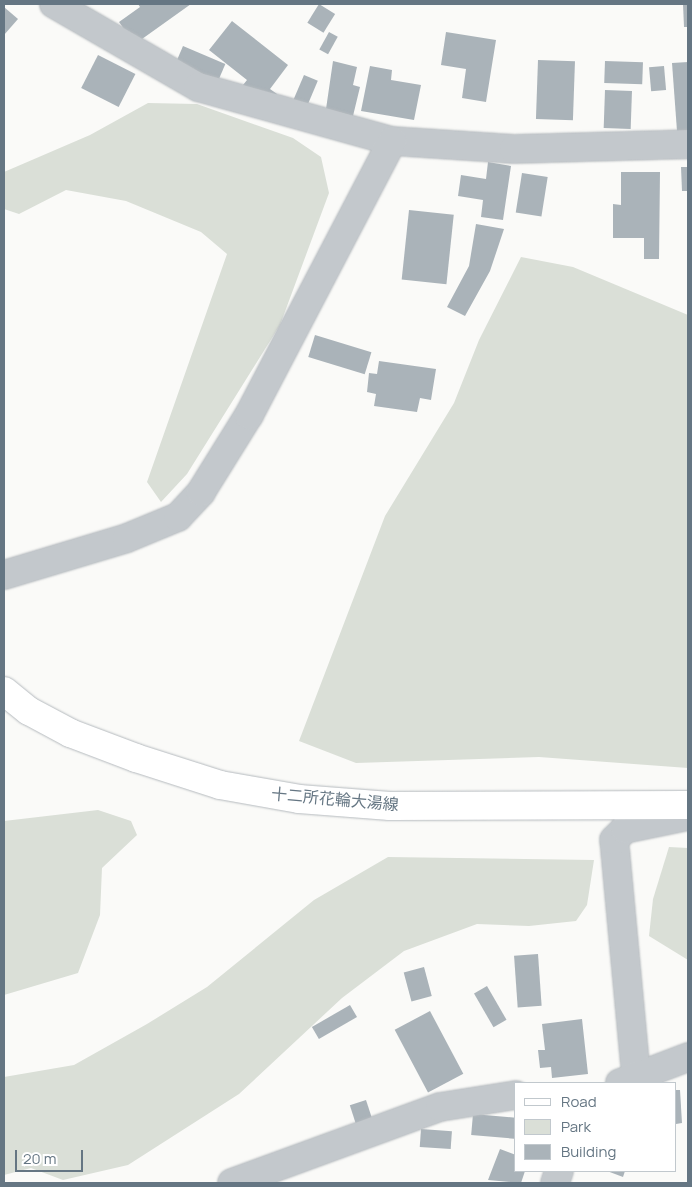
<!DOCTYPE html>
<meta charset="utf-8">
<style>
body{margin:0}
#map{position:relative;width:692px;height:1187px;overflow:hidden;background:#fafaf8;font-family:Manrope,"Noto Sans JP",sans-serif}
div>[style]{position:absolute}
[style*='--x']{left:calc(var(--x)*1px);top:calc(var(--y)*1px);width:calc(var(--w)*1px);rotate:calc(var(--a)*1deg)}
.green>*{inset:0;background:#dadfd7}
.building>*{inset:0;background:#aab3b9;transform-origin:0 0}
.roads{filter:drop-shadow(0 0 1px #b5babe) drop-shadow(0 0 1px #b5babe)}
.minor>*{height:28px;margin:-14px;padding:0 14px;transform-origin:14px;border-radius:14px;background:#c3c8cc}
.major>*{height:28px;margin:-14px;padding:0 14px;transform-origin:14px;border-radius:14px;background:#fff}
span{translate:-50% -50%;white-space:nowrap;text-align:center;line-height:1.15;-webkit-text-stroke:5px #fff;paint-order:stroke}
.street-label{font-size:16px;color:#657683}
.frame{position:absolute;inset:0;border:5px solid #657683;pointer-events:none}
.legend{position:absolute;left:514px;top:1082px;width:162px;height:90px;box-sizing:border-box;background:#fff;border:1px solid #c1c8cd;margin:0;padding:6px 9px;list-style:none;font-size:15px;color:#657683}
.legend li{display:flex;align-items:center;gap:10px;height:25px}
.legend b{width:25px;border:1px solid #c1c8cd}
.scale{position:absolute;left:15px;top:1150px;width:68px;height:22px;box-sizing:border-box;border:2px solid #657683;border-top:0;padding-left:6px;font-size:15px;line-height:18px;white-space:nowrap;color:#657683;-webkit-text-stroke:4px #fff;paint-order:stroke}
</style>
<div id="map">
<div class="green">
<i style="clip-path:polygon(148px 103px,197px 104px,293px 138px,321px 157px,329px 193px,280px 325px,187px 474px,161px 502px,147px 482px,227px 254px,201px 232px,126px 201px,66px 190px,19px 214px,4px 209px,4px 172px,90px 135px)"></i>
<i style="clip-path:polygon(521px 257px,573px 267px,688px 315px,688px 768px,539px 757px,356px 763px,299px 741px,385px 516px,454px 403px,479px 340px)"></i>
<i style="clip-path:polygon(98px 810px,131px 821px,137px 835px,102px 868px,100px 915px,78px 973px,4px 995px,4px 821px)"></i>
<i style="clip-path:polygon(669px 847px,688px 848px,688px 960px,649px 936px,653px 899px)"></i>
<i style="clip-path:polygon(388px 857px,594px 860px,587px 905px,576px 921px,529px 926px,477px 924px,404px 951px,342px 998px,239px 1094px,128px 1165px,63px 1180px,31px 1168px,4px 1175px,4px 1077px,74px 1065px,147px 1024px,207px 987px,314px 900px)"></i>
</div>
<div class="building">
<i style="clip-path:polygon(138px 4px,191px 4px,135px 44px,119px 22px,140px 7px)"></i>
<i style="left:319px;top:4px;width:19px;height:22px;rotate:32deg"></i>
<i style="clip-path:polygon(683px 4px,688px 4px,688px 27px,684px 27px)"></i>
<i style="clip-path:polygon(4px 7px,18px 19px,4px 35px)"></i>
<i style="clip-path:polygon(232px 21px,288px 65px,270px 89px,277px 94px,270px 103px,239px 90px,247px 80px,209px 50px)"></i>
<i style="left:329px;top:32px;width:10px;height:20px;rotate:29deg"></i>
<i style="clip-path:polygon(446px 32px,496px 40px,486px 102px,462px 98px,466px 69px,441px 65px)"></i>
<i style="left:183px;top:46px;width:46px;height:24px;rotate:23deg"></i>
<i style="left:98px;top:55px;width:42px;height:37px;rotate:27deg"></i>
<i style="left:538px;top:60px;width:37px;height:59px;rotate:2deg"></i>
<i style="clip-path:polygon(333px 61px,357px 67px,353px 85px,360px 87px,353px 116px,326px 109px)"></i>
<i style="left:605px;top:61px;width:38px;height:22px;rotate:2deg"></i>
<i style="clip-path:polygon(688px 62px,688px 130px,677px 131px,672px 63px)"></i>
<i style="clip-path:polygon(370px 66px,392px 70px,391px 80px,421px 85px,414px 120px,361px 111px)"></i>
<i style="left:664px;top:66px;width:24px;height:15px;rotate:85deg"></i>
<i style="left:304px;top:75px;width:15px;height:27px;rotate:23deg"></i>
<i style="left:605px;top:90px;width:27px;height:38px;rotate:2deg"></i>
<i style="clip-path:polygon(488px 162px,511px 166px,503px 220px,481px 217px,483px 200px,458px 196px,461px 175px,486px 179px)"></i>
<i style="clip-path:polygon(681px 167px,688px 167px,688px 191px,682px 191px)"></i>
<i style="clip-path:polygon(621px 172px,660px 172px,659px 259px,644px 259px,644px 238px,613px 238px,613px 204px,621px 205px)"></i>
<i style="left:522px;top:173px;width:26px;height:40px;rotate:9deg"></i>
<i style="left:409px;top:210px;width:45px;height:70px;rotate:6deg"></i>
<i style="clip-path:polygon(476px 224px,504px 229px,490px 271px,465px 316px,447px 307px,469px 266px)"></i>
<i style="left:315px;top:335px;width:59px;height:23px;rotate:17deg"></i>
<i style="clip-path:polygon(379px 361px,436px 369px,431px 400px,420px 398px,417px 412px,374px 406px,376px 394px,367px 392px,369px 373px,377px 374px)"></i>
<i style="left:538px;top:954px;width:52px;height:24px;rotate:86deg"></i>
<i style="left:424px;top:967px;width:30px;height:21px;rotate:75deg"></i>
<i style="left:487px;top:986px;width:39px;height:15px;rotate:60deg"></i>
<i style="left:350px;top:1005px;width:14px;height:44px;rotate:60deg"></i>
<i style="left:430px;top:1011px;width:71px;height:40px;rotate:62deg"></i>
<i style="clip-path:polygon(582px 1019px,588px 1074px,552px 1078px,551px 1067px,540px 1068px,538px 1050px,545px 1050px,542px 1024px)"></i>
<i style="clip-path:polygon(676px 1090px,680px 1090px,682px 1123px,676px 1124px)"></i>
<i style="left:366px;top:1100px;width:23px;height:17px;rotate:72deg"></i>
<i style="left:473px;top:1114px;width:43px;height:21px;rotate:5deg"></i>
<i style="left:421px;top:1129px;width:31px;height:18px;rotate:4deg"></i>
<i style="clip-path:polygon(500px 1149px,516px 1155px,516px 1171px,525px 1171px,521px 1183px,488px 1180px)"></i>
<i style="clip-path:polygon(607px 1171px,625px 1171px,623px 1177px)"></i>
</div>
<div class="roads">
<div class="minor">
<i style="--x:54;--y:4;--w:166;--a:30"></i>
<i style="--x:198;--y:87;--w:201;--a:15.6"></i>
<i style="--x:392;--y:141;--w:122;--a:3.8"></i>
<i style="--x:514;--y:149;--w:174;--a:-1.6"></i>
<i style="--x:4;--y:575;--w:128;--a:-16.7"></i>
<i style="--x:127;--y:538;--w:55;--a:-22.4"></i>
<i style="--x:178;--y:517;--w:34;--a:-47"></i>
<i style="--x:201;--y:492;--w:91;--a:-58.1"></i>
<i style="--x:249;--y:415;--w:309;--a:-62.4"></i>
<i style="--x:636;--y:1075;--w:236;--a:-95.3"></i>
<i style="--x:614;--y:840;--w:16;--a:-45"></i>
<i style="--x:625;--y:829;--w:64;--a:-11.7"></i>
<i style="--x:620;--y:1083;--w:73;--a:-20.9"></i>
<i style="--x:232;--y:1183;--w:221;--a:-20.1"></i>
<i style="--x:440;--y:1107;--w:77;--a:-9"></i>
<i style="--x:555;--y:1183;--w:13;--a:-72"></i>
</div>
<div class="major">
<i style="--x:4;--y:691;--w:32;--a:39"></i>
<i style="--x:29;--y:711;--w:47;--a:28.2"></i>
<i style="--x:70;--y:733;--w:71;--a:20.7"></i>
<i style="--x:136;--y:758;--w:88;--a:17.8"></i>
<i style="--x:220;--y:785;--w:80;--a:10"></i>
<i style="--x:299;--y:799;--w:91;--a:4.4"></i>
<i style="--x:390;--y:806;--w:298;--a:-0.2"></i>
</div>
</div>
<div class="street-label">
<span style="left:335px;top:799px;rotate:5deg">十二所花輪大湯線</span>
</div>
<div class="frame"></div>
<ul class="legend">
<li><b style="height:6px;background:#fff"></b>Road</li>
<li><b style="height:14px;background:#dadfd7"></b>Park</li>
<li><b style="height:14px;background:#aab3b9"></b>Building</li>
</ul>
<div class="scale">20 m</div>
</div>
